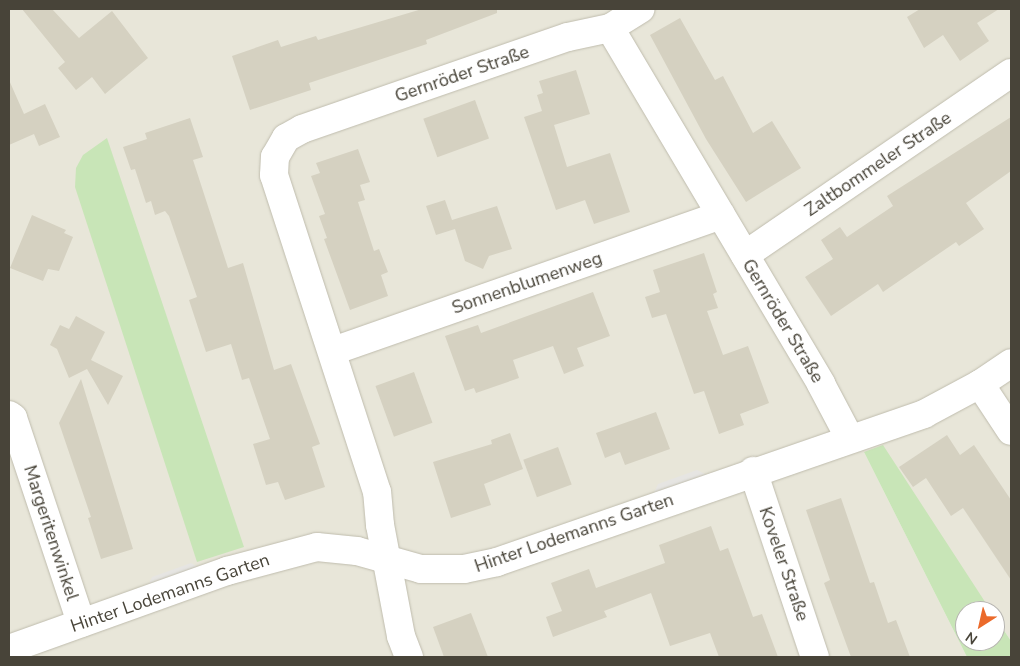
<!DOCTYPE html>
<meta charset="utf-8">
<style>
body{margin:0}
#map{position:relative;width:1020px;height:666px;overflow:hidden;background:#f4f3eb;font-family:"Nunito Sans",sans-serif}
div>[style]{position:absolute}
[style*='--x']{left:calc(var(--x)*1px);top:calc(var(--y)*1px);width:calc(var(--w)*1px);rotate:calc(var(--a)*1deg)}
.residential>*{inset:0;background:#e8e6d9}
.green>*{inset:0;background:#c8e5b7}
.parking>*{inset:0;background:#e6e5e2}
.building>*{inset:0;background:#d5d1c1;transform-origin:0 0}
.roads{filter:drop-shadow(0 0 1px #bfbcad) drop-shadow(0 0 1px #bfbcad)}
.minor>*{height:28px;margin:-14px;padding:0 14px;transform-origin:14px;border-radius:14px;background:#fff}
span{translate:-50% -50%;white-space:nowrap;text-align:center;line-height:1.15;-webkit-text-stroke:5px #fff;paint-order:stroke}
.street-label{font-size:18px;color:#484439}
.frame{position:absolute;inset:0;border:10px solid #484439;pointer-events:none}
.north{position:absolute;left:955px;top:601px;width:50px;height:50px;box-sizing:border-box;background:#fff;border:1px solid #b6b4b0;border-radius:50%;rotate:215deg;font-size:14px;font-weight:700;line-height:20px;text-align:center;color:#484439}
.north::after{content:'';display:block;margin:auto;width:18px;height:22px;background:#eb6a2b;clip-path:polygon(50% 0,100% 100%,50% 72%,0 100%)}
</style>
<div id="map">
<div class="residential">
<i style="clip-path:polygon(9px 9px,1011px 9px,1011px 641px,995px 617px,995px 611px,991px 611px,864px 452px,967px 657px,9px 657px)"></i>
</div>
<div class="green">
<i style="clip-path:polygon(107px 138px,244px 547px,197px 562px,75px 187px,76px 168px,83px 155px)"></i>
<i style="clip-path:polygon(883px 445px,991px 611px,965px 611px,965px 641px,995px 641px,995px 617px,1011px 641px,1011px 657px,967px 657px,864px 452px)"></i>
</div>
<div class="parking">
<i style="clip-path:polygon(697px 470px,709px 476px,653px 495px,658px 484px)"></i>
<i style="clip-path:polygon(191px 563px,202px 569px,147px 588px,152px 577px)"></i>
</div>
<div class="building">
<i style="clip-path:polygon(22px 9px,52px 9px,79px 38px,112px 11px,148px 58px,105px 94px,92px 77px,76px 90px,58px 68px,65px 62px)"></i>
<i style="clip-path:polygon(422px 9px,497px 9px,497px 13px,426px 40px,427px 44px,309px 83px,311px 90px,250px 110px,232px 56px,278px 40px,281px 47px,316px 36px,318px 40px)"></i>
<i style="clip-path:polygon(920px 9px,999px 9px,977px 23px,989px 41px,960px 61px,943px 35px,924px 48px,907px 17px)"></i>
<i style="clip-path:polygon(680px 18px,715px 80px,723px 76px,753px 133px,772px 121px,801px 168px,746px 202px,706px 139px,650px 35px)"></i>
<i style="clip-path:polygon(576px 70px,590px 114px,554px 125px,567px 167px,610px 153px,630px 212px,594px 224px,585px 200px,556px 210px,524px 117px,542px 111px,537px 95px,543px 93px,539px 81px)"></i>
<i style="clip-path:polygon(9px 80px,24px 114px,45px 104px,60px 137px,39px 146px,34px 134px,9px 145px)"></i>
<i style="left:475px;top:100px;width:41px;height:55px;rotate:70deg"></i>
<i style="clip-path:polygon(1011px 117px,1011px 171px,966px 203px,984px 229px,959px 246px,956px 242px,883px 292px,878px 284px,831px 316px,805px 277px,833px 259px,821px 240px,840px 227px,847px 237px,893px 206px,887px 196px)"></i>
<i style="clip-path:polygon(190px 118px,203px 157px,193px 160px,228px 268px,243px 263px,274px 370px,291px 364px,320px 444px,312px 447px,325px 487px,285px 500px,278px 482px,266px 485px,253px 444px,270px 439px,249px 378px,242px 380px,231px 344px,206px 352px,189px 300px,197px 297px,169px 216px,165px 211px,155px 215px,151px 201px,146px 203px,135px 169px,131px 170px,123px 147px,147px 139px,145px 133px)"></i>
<i style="clip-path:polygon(358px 149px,370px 182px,360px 185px,365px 200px,358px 202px,374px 251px,379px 249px,388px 272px,381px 275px,388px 296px,350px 310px,324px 239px,327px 238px,319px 216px,325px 214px,311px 176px,320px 173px,316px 163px)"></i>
<i style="clip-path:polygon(445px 200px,452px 220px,497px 206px,512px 249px,489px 256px,483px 269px,465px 261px,455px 229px,436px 235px,426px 206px)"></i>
<i style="clip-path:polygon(32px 215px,66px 230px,64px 233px,73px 237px,59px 271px,48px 269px,43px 281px,10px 268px)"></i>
<i style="clip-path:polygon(704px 253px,717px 292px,713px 294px,718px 308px,707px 311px,723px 355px,748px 346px,769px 403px,740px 414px,744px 425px,719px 434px,704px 391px,694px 394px,666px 314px,652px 318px,645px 297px,660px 292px,653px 270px)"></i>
<i style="clip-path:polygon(593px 292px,610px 336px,577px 348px,584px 366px,564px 374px,553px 346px,513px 360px,519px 378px,476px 393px,474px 388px,465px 391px,445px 336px,478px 325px,481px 333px)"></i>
<i style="clip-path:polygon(76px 316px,105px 332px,91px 360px,123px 376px,108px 405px,87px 369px,69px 378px,57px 349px,50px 345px,60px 325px,69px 329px)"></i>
<i style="left:414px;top:372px;width:54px;height:41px;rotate:70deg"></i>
<i style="clip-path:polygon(81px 379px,133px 549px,101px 559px,88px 518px,91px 517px,59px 423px)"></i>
<i style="clip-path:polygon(656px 412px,670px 449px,625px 465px,620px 452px,605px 458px,596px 433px)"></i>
<i style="clip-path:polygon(510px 433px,523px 469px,484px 484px,491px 505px,451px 518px,433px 462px,492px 444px,491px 440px)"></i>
<i style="clip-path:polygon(947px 435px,960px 455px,974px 445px,1011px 500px,1011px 580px,963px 508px,951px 516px,926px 478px,913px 487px,899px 467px)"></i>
<i style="left:558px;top:447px;width:40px;height:37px;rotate:70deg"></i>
<i style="clip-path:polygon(841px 498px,870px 583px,874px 582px,888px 623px,896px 620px,910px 657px,851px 657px,824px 583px,830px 580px,806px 510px)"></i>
<i style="clip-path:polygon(711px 526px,720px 551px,728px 548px,753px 617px,762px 614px,778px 657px,719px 657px,710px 633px,670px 646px,651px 593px,604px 611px,607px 617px,553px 637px,546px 617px,562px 611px,551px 583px,589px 569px,596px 588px,665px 563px,659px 545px)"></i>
<i style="clip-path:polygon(471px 613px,488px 657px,444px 657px,433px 627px)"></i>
</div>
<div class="roads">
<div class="minor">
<i style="--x:610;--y:28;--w:414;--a:59.3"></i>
<i style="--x:821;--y:384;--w:60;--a:62.2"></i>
<i style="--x:745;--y:255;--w:322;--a:-34.4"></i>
<i style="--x:333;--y:351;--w:411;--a:-19.3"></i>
<i style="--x:980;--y:384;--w:56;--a:56.6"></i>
<i style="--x:9;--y:415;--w:5;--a:37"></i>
<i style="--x:13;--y:418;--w:216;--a:71.6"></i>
<i style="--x:753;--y:471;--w:196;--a:71.6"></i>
<i style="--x:9;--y:649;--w:232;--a:-19.7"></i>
<i style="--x:227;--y:571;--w:93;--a:-14.9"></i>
<i style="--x:317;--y:547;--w:40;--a:5.7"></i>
<i style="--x:357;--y:551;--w:66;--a:15.7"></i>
<i style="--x:421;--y:569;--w:43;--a:0"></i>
<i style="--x:464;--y:569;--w:34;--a:-12"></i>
<i style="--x:497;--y:562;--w:452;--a:-19.1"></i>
<i style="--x:924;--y:414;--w:64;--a:-28.2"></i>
<i style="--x:980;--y:384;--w:37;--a:-34"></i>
<i style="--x:409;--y:657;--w:22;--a:-111"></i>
<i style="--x:401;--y:636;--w:113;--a:-100.7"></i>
<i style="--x:380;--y:525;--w:33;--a:-95"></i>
<i style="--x:377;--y:492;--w:333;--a:-108"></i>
<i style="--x:274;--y:175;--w:18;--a:-87"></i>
<i style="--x:275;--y:157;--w:22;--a:-60"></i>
<i style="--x:286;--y:138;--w:18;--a:-29"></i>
<i style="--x:302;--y:129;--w:281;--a:-19.1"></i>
<i style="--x:568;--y:37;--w:43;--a:-12.1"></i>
<i style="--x:610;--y:28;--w:36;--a:-32"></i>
</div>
</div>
<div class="street-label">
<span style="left:462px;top:74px;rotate:-19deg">Gernröder Straße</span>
<span style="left:878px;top:164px;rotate:-34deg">Zaltbommeler Straße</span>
<span style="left:527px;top:283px;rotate:-19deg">Sonnenblumenweg</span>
<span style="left:783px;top:321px;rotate:59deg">Gernröder Straße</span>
<span style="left:51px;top:533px;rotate:72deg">Margeritenwinkel</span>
<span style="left:574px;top:533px;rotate:-19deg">Hinter Lodemanns Garten</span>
<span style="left:784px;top:564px;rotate:71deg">Koveler Straße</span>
<span style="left:170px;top:593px;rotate:-19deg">Hinter Lodemanns Garten</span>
</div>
<div class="frame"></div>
<div class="north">N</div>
</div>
